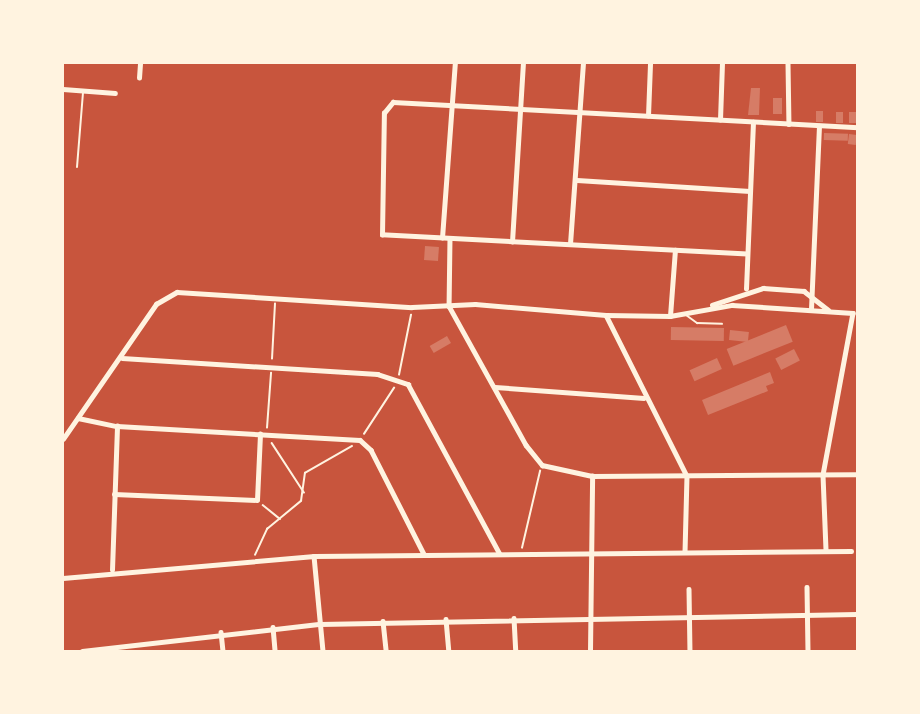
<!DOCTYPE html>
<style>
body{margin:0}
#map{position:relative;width:920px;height:714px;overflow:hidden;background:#c8553d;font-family:"IBM Plex Serif",serif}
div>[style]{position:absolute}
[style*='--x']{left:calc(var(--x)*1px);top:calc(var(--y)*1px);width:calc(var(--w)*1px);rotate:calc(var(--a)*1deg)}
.building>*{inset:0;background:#d67c66;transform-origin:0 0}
.path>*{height:1.5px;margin:-0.75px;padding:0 0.75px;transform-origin:0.75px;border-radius:0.75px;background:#fff3e0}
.service>*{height:2px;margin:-1px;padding:0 1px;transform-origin:1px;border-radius:1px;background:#fff3e0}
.minor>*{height:4.5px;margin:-2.25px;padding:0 2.25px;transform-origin:2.25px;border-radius:2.25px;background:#fff3e0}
.tertiary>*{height:5px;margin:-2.5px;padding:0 2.5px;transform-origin:2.5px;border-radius:2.5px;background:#fff3e0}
span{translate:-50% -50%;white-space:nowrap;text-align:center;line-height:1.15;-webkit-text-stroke:5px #fff3e0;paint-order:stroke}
.frame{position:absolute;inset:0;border:64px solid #fff3e0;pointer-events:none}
</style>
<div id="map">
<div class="building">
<i style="clip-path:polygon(751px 88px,760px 88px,759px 115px,748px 115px)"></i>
<i style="left:773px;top:98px;width:9px;height:16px"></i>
<i style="left:816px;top:111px;width:7px;height:11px"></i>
<i style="left:836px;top:112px;width:7px;height:11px"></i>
<i style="left:849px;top:112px;width:8px;height:11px"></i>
<i style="left:824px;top:133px;width:24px;height:7px;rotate:2deg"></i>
<i style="left:849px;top:134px;width:8px;height:10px;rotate:7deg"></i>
<i style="left:425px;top:246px;width:14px;height:14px;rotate:4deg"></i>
<i style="left:786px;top:325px;width:18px;height:64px;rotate:68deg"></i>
<i style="left:671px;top:327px;width:53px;height:13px;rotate:1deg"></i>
<i style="left:730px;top:330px;width:19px;height:10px;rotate:6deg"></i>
<i style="left:447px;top:336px;width:8px;height:20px;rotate:60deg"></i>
<i style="left:794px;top:349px;width:13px;height:21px;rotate:63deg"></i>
<i style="left:717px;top:358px;width:12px;height:30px;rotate:66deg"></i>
<i style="clip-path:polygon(770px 372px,774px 383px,766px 386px,768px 391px,708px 415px,702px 400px)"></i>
</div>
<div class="path">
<i style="--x:272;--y:359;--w:55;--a:-86.9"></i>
<i style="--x:399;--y:375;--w:61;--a:-78.7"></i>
<i style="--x:267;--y:428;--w:55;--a:-85.8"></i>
<i style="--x:364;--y:434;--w:55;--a:-56.9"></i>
<i style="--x:272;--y:443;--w:59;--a:56.9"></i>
<i style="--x:263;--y:505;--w:22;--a:39"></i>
<i style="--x:522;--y:548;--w:79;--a:-76.8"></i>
<i style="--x:255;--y:555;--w:29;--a:-65"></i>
<i style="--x:267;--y:529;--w:44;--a:-39.5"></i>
<i style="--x:301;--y:501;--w:28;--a:-82"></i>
<i style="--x:305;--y:473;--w:54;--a:-29.9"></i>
</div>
<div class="service">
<i style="--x:77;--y:167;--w:74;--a:-85.4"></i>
<i style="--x:686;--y:315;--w:14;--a:36"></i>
<i style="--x:697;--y:323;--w:25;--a:2"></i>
</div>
<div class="minor">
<i style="--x:788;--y:63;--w:61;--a:89.1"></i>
<i style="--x:139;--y:78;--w:15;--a:-86"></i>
<i style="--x:63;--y:89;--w:52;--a:4.4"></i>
<i style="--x:648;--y:116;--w:53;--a:-87.8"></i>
<i style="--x:720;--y:120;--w:57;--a:-88"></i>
<i style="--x:577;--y:180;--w:173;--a:3.6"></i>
<i style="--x:442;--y:238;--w:175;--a:-85.8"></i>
<i style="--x:450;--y:238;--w:68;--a:90.8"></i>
<i style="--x:449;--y:306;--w:159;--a:61"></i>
<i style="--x:526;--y:445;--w:26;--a:51"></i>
<i style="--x:542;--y:465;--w:51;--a:12.4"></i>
<i style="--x:592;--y:476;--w:264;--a:-0.4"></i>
<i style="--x:512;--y:242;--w:179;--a:-86.5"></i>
<i style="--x:570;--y:244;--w:181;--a:-85.9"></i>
<i style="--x:747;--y:254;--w:365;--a:-177"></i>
<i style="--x:382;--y:235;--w:122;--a:-89.1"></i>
<i style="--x:384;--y:113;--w:14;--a:-51"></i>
<i style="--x:393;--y:102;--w:465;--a:3.1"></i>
<i style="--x:746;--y:289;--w:167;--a:-87.6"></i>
<i style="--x:712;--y:305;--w:54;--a:-18.4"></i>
<i style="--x:763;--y:288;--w:41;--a:4.2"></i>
<i style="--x:804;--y:291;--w:31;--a:38"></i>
<i style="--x:811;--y:309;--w:183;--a:-87.5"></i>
<i style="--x:606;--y:315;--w:180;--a:63.3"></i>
<i style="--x:687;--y:476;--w:76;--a:91.5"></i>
<i style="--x:670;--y:316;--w:66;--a:-85.7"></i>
<i style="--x:122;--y:358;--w:256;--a:3.6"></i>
<i style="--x:377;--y:374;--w:33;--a:18"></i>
<i style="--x:408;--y:384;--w:193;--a:61.6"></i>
<i style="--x:495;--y:387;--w:149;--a:4.2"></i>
<i style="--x:78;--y:418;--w:40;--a:12"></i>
<i style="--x:117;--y:426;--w:243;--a:3.3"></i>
<i style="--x:360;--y:440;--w:15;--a:42"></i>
<i style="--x:371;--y:450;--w:117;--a:63"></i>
<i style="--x:63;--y:439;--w:164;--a:-55.4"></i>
<i style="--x:156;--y:304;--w:24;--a:-30"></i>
<i style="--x:177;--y:292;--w:235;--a:3.7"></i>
<i style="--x:412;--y:307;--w:63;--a:-2.7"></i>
<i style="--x:475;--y:304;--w:131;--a:4.8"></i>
<i style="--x:606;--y:315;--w:64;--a:0.9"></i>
<i style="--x:670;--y:316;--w:63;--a:-10.1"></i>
<i style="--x:732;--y:305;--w:121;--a:3.8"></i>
<i style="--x:853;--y:313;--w:165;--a:100.5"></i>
<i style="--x:823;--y:475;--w:76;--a:87.7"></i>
<i style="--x:114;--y:494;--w:143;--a:2.4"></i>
<i style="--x:257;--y:500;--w:66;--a:-87.4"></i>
<i style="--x:314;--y:556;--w:95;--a:84.6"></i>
<i style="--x:112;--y:570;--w:144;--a:-88"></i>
<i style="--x:63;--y:578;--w:252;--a:-5"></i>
<i style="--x:314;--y:556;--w:537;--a:-0.53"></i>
<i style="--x:807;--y:587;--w:64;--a:89.1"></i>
<i style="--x:689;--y:589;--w:62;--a:89.1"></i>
<i style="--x:514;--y:618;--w:33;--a:87"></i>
<i style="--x:446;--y:619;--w:32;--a:85"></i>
<i style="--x:383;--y:621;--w:30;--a:84"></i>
<i style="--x:273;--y:627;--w:24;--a:85"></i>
<i style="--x:221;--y:632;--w:19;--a:84"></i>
<i style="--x:590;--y:651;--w:175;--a:-89.3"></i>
</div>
<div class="tertiary">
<i style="--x:82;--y:651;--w:240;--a:-6.5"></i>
<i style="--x:320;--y:624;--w:537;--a:-1.07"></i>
</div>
<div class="frame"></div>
</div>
